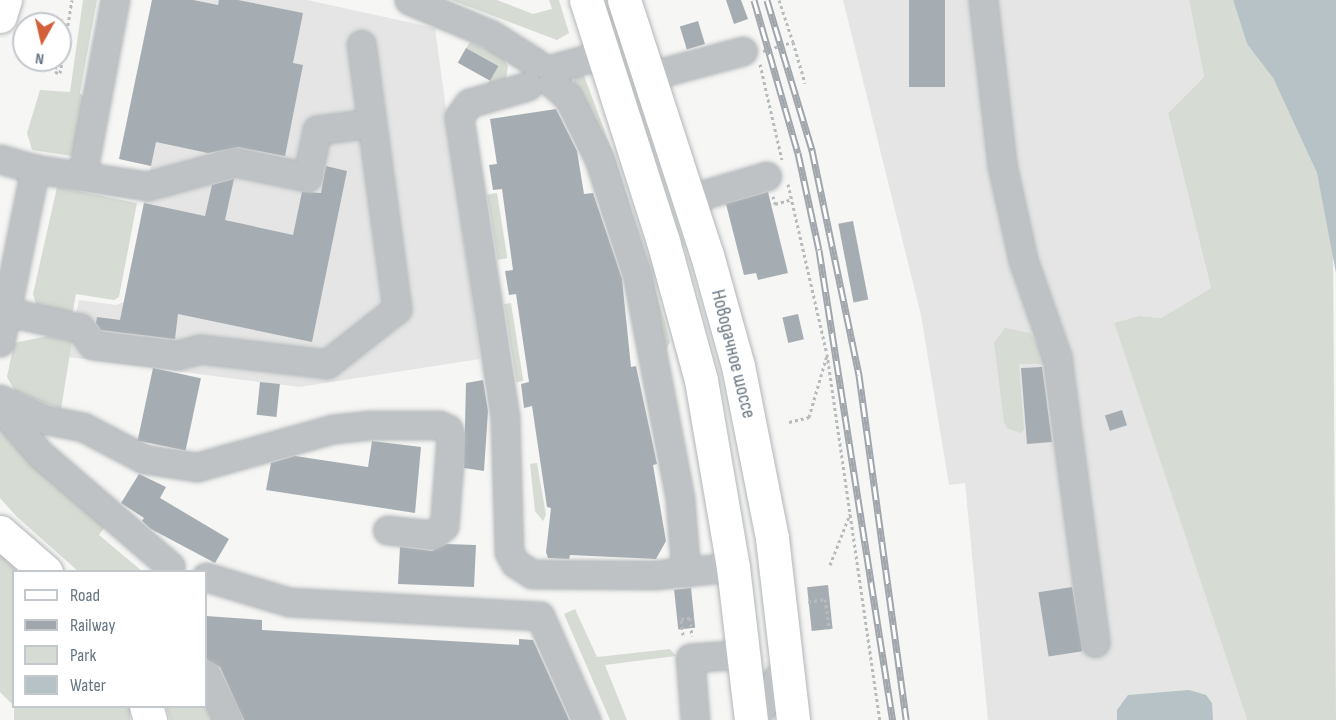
<!DOCTYPE html>
<meta charset="utf-8">
<style>
body{margin:0}
#map{position:relative;width:1336px;height:720px;overflow:hidden;background:#f6f6f4;font-family:"Sofia Sans Condensed",sans-serif}
div>[style]{position:absolute}
[style*='--x']{left:calc(var(--x)*1px);top:calc(var(--y)*1px);width:calc(var(--w)*1px);rotate:calc(var(--a)*1deg)}
.built>*{inset:0;background:#e4e5e4}
.green>*{inset:0;background:#d6dbd3;transform-origin:0 0}
.water>*{inset:0;background:#b7c2c6}
.building>*{inset:0;background:#a6adb2;transform-origin:0 0}
.path>*{height:3px;margin-top:-1.5px;transform-origin:0;background:repeating-linear-gradient(90deg,#b8bbbd 0 3px,transparent 0 6px)}
.roads{filter:drop-shadow(0 0 2px #b2b6b9) drop-shadow(0 0 2px #b2b6b9)}
.minor>*{height:27px;margin:-13.5px;padding:0 13.5px;transform-origin:13.5px;border-radius:13.5px;background:#bec2c5}
.major>*{height:33px;margin:-16.5px;padding:0 16.5px;transform-origin:16.5px;border-radius:16.5px;background:#fff}
.rail>*{height:7px;margin-top:-3.5px;transform-origin:0;background:repeating-linear-gradient(90deg,#fff 0 14px,#a0a6ab 0 28px);box-sizing:border-box;border-block:2px solid #a0a6ab}
span{translate:-50% -50%;white-space:nowrap;text-align:center;line-height:1.15;-webkit-text-stroke:6px #fff;paint-order:stroke}
.street-label{font-size:20px;color:#687682}
.legend{position:absolute;left:12px;top:570px;width:195px;height:138px;box-sizing:border-box;background:#fff;border:2px solid #c3c8cd;margin:0;padding:8px 10px;list-style:none;font-size:18px;color:#687682}
.legend li{display:flex;align-items:center;gap:12px;height:30px}
.legend b{width:30px;border:2px solid #c3c8cd}
.north{position:absolute;left:12px;top:12px;width:60px;height:60px;box-sizing:border-box;background:#fff;border:2px solid #c3c8cd;border-radius:50%;rotate:188deg;font-size:16px;font-weight:700;line-height:24px;text-align:center;color:#687682}
.north::after{content:'';display:block;margin:auto;width:21px;height:27px;background:#d26038;clip-path:polygon(50% 0,100% 100%,50% 72%,0 100%)}
</style>
<div id="map">
<div class="built">
<i style="clip-path:polygon(152px 0,307px 0,435px 28px,480px 359px,299px 387px,69px 357px,79px 300px,116px 305px,124px 302px,151px 166px,119px 159px)"></i>
<i style="clip-path:polygon(843px 0,1189px 0,1204px 77px,1168px 113px,1211px 288px,1161px 318px,1139px 316px,1114px 323px,1247px 720px,988px 720px,965px 483px,949px 485px,921px 315px)"></i>
</div>
<div class="green">
<i style="clip-path:polygon(83px 0,97px 0,80px 93px,86px 99px,78px 149px,72px 156px,32px 150px,27px 133px,40px 90px,70px 92px)"></i>
<i style="clip-path:polygon(451px 0,497px 0,533px 14px,552px 9px,549px 0,559px 0,569px 33px,557px 40px)"></i>
<i style="clip-path:polygon(1189px 0,1233px 0,1247px 44px,1273px 78px,1317px 173px,1333px 245px,1336px 720px,1247px 720px,1114px 323px,1139px 316px,1161px 318px,1211px 288px,1168px 113px,1204px 77px)"></i>
<i style="clip-path:polygon(470px 42px,501px 55px,508px 66px,506px 79px,487px 85px,498px 66px,466px 48px)"></i>
<i style="clip-path:polygon(583px 73px,616px 161px,665px 322px,670px 342px,665px 352px,574px 87px,574px 77px)"></i>
<i style="clip-path:polygon(57px 187px,137px 203px,119px 297px,114px 300px,76px 294px,72px 316px,47px 310px,36px 304px,33px 294px)"></i>
<i style="left:497px;top:193px;width:66px;height:10px;rotate:81deg"></i>
<i style="left:511px;top:303px;width:79px;height:7px;rotate:81deg"></i>
<i style="clip-path:polygon(1005px 328px,1030px 333px,1046px 357px,1044px 364px,1019px 364px,1024px 430px,1020px 433px,1007px 428px,1004px 422px,994px 343px)"></i>
<i style="clip-path:polygon(48px 336px,72px 341px,61px 409px,15px 391px,7px 377px,14px 343px)"></i>
<i style="clip-path:polygon(0 424px,108px 522px,99px 535px,142px 571px,78px 571px,16px 516px,0 498px)"></i>
<i style="clip-path:polygon(537px 463px,546px 515px,543px 521px,535px 511px,530px 464px)"></i>
<i style="clip-path:polygon(0 540px,31px 571px,14px 572px,13px 705px,0 692px)"></i>
<i style="clip-path:polygon(575px 609px,597px 657px,670px 649px,676px 656px,605px 665px,627px 720px,610px 720px,564px 614px)"></i>
<i style="clip-path:polygon(206px 686px,222px 720px,170px 720px,166px 707px,206px 706px)"></i>
<i style="left:14px;top:707px;width:116px;height:17px"></i>
</div>
<div class="water">
<i style="clip-path:polygon(1233px 0,1336px 0,1336px 273px,1317px 173px,1273px 78px,1247px 44px)"></i>
<i style="clip-path:polygon(1189px 690px,1206px 695px,1212px 703px,1213px 720px,1117px 720px,1117px 710px,1128px 695px)"></i>
</div>
<div class="building">
<i style="clip-path:polygon(152px 0,193px 0,218px 5px,219px 0,238px 0,303px 13px,293px 63px,303px 65px,285px 156px,238px 147px,208px 153px,156px 142px,151px 166px,119px 159px)"></i>
<i style="clip-path:polygon(726px 0,741px 0,748px 19px,734px 24px)"></i>
<i style="left:909px;top:0;width:36px;height:87px"></i>
<i style="left:698px;top:21px;width:24px;height:19px;rotate:73deg"></i>
<i style="left:466px;top:48px;width:37px;height:17px;rotate:29deg"></i>
<i style="clip-path:polygon(556px 109px,577px 151px,584px 194px,593px 193px,622px 279px,631px 367px,636px 366px,657px 464px,653px 465px,666px 541px,656px 559px,570px 555px,569px 559px,548px 558px,546px 552px,551px 508px,547px 507px,532px 406px,524px 408px,521px 384px,529px 382px,516px 294px,509px 295px,505px 271px,513px 270px,502px 189px,493px 190px,489px 165px,497px 164px,490px 119px)"></i>
<i style="clip-path:polygon(326px 166px,347px 171px,312px 342px,178px 314px,175px 339px,101px 330px,96px 323px,97px 317px,120px 320px,144px 203px,205px 216px,212px 185px,234px 179px,225px 220px,293px 235px,302px 192px,321px 193px)"></i>
<i style="clip-path:polygon(768px 192px,788px 273px,758px 280px,756px 273px,744px 275px,726px 204px)"></i>
<i style="left:853px;top:221px;width:80px;height:15px;rotate:79deg"></i>
<i style="left:798px;top:314px;width:26px;height:16px;rotate:77deg"></i>
<i style="clip-path:polygon(1042px 367px,1052px 442px,1027px 444px,1021px 368px)"></i>
<i style="left:153px;top:368px;width:49px;height:74px;rotate:12deg"></i>
<i style="clip-path:polygon(483px 380px,488px 411px,484px 471px,464px 468px,466px 383px)"></i>
<i style="left:260px;top:382px;width:20px;height:33px;rotate:6deg"></i>
<i style="left:1122px;top:410px;width:16px;height:18px;rotate:72deg"></i>
<i style="clip-path:polygon(372px 441px,421px 447px,415px 513px,266px 490px,271px 463px,295px 456px,368px 467px)"></i>
<i style="clip-path:polygon(139px 474px,166px 487px,160px 498px,229px 539px,215px 563px,151px 529px,142px 521px,144px 518px,121px 503px)"></i>
<i style="clip-path:polygon(447px 544px,476px 545px,474px 587px,398px 584px,400px 547px,432px 551px)"></i>
<i style="left:828px;top:585px;width:44px;height:21px;rotate:84deg"></i>
<i style="left:1072px;top:587px;width:65px;height:34px;rotate:81deg"></i>
<i style="left:691px;top:588px;width:40px;height:17px;rotate:84deg"></i>
<i style="clip-path:polygon(206px 616px,262px 620px,262px 630px,519px 645px,519px 639px,533px 640px,569px 720px,244px 720px,220px 667px,206px 659px)"></i>
</div>
<div class="path">
<i style="--x:779;--y:0;--w:44;--a:71.6"></i>
<i style="--x:60;--y:37;--w:18;--a:-81"></i>
<i style="--x:763;--y:51;--w:31;--a:-17"></i>
<i style="--x:793;--y:42;--w:43;--a:73.7"></i>
<i style="--x:56;--y:60;--w:12;--a:95"></i>
<i style="--x:55;--y:72;--w:5;--a:11"></i>
<i style="--x:60;--y:73;--w:74;--a:-80.7"></i>
<i style="--x:760;--y:64;--w:98;--a:77.1"></i>
<i style="--x:788;--y:184;--w:174;--a:77.1"></i>
<i style="--x:827;--y:354;--w:370;--a:81.8"></i>
<i style="--x:773;--y:196;--w:8;--a:76"></i>
<i style="--x:775;--y:204;--w:18;--a:-16"></i>
<i style="--x:789;--y:422;--w:21;--a:-14"></i>
<i style="--x:809;--y:417;--w:65;--a:-73.8"></i>
<i style="--x:830;--y:565;--w:55;--a:-68.6"></i>
<i style="--x:808;--y:602;--w:17;--a:-10"></i>
<i style="--x:825;--y:599;--w:30;--a:82"></i>
<i style="--x:690;--y:618;--w:18;--a:84"></i>
<i style="--x:683;--y:635;--w:16;--a:-97"></i>
<i style="--x:681;--y:619;--w:13;--a:-9"></i>
</div>
<div class="roads">
<div class="minor">
<i style="--x:409;--y:0;--w:88;--a:22.8"></i>
<i style="--x:490;--y:34;--w:54;--a:32.2"></i>
<i style="--x:983;--y:0;--w:166;--a:83.4"></i>
<i style="--x:1002;--y:165;--w:97;--a:77.5"></i>
<i style="--x:1023;--y:260;--w:103;--a:70.7"></i>
<i style="--x:1057;--y:357;--w:288;--a:82.4"></i>
<i style="--x:551;--y:69;--w:56;--a:-15.5"></i>
<i style="--x:649;--y:76;--w:97;--a:-14.9"></i>
<i style="--x:552;--y:83;--w:21;--a:41"></i>
<i style="--x:568;--y:97;--w:69;--a:63.4"></i>
<i style="--x:599;--y:159;--w:122;--a:71.9"></i>
<i style="--x:637;--y:275;--w:228;--a:79.1"></i>
<i style="--x:680;--y:499;--w:74;--a:85.4"></i>
<i style="--x:528;--y:86;--w:61;--a:163.9"></i>
<i style="--x:469;--y:103;--w:17;--a:126"></i>
<i style="--x:459;--y:117;--w:304;--a:81.3"></i>
<i style="--x:505;--y:417;--w:135;--a:88.3"></i>
<i style="--x:509;--y:552;--w:13;--a:61"></i>
<i style="--x:515;--y:563;--w:20;--a:33"></i>
<i style="--x:532;--y:574;--w:122;--a:0.5"></i>
<i style="--x:654;--y:575;--w:79;--a:-5.8"></i>
<i style="--x:0;--y:159;--w:36;--a:16"></i>
<i style="--x:35;--y:169;--w:113;--a:8.6"></i>
<i style="--x:147;--y:186;--w:91;--a:-15.3"></i>
<i style="--x:235;--y:162;--w:74;--a:11.8"></i>
<i style="--x:307;--y:177;--w:48;--a:-78"></i>
<i style="--x:317;--y:130;--w:55;--a:-7.3"></i>
<i style="--x:82;--y:176;--w:179;--a:-79.4"></i>
<i style="--x:689;--y:199;--w:81;--a:-16.4"></i>
<i style="--x:8;--y:312;--w:74;--a:12.5"></i>
<i style="--x:80;--y:328;--w:21;--a:53"></i>
<i style="--x:93;--y:345;--w:86;--a:6.7"></i>
<i style="--x:178;--y:355;--w:23;--a:-15"></i>
<i style="--x:200;--y:349;--w:128;--a:6.7"></i>
<i style="--x:327;--y:364;--w:89;--a:-38.2"></i>
<i style="--x:397;--y:309;--w:267;--a:-97.7"></i>
<i style="--x:0;--y:342;--w:177;--a:-78.6"></i>
<i style="--x:0;--y:399;--w:51;--a:24.1"></i>
<i style="--x:47;--y:420;--w:37;--a:11"></i>
<i style="--x:83;--y:427;--w:69;--a:27.7"></i>
<i style="--x:144;--y:459;--w:54;--a:8.6"></i>
<i style="--x:197;--y:467;--w:141;--a:-15.6"></i>
<i style="--x:333;--y:429;--w:38;--a:-6"></i>
<i style="--x:371;--y:425;--w:68;--a:0"></i>
<i style="--x:439;--y:425;--w:10;--a:24"></i>
<i style="--x:448;--y:429;--w:9;--a:72"></i>
<i style="--x:451;--y:438;--w:88;--a:94.5"></i>
<i style="--x:444;--y:526;--w:14;--a:141"></i>
<i style="--x:433;--y:535;--w:46;--a:-173.8"></i>
<i style="--x:0;--y:407;--w:62;--a:49.6"></i>
<i style="--x:40;--y:454;--w:172;--a:40.7"></i>
<i style="--x:206;--y:577;--w:87;--a:16.8"></i>
<i style="--x:289;--y:602;--w:251;--a:3.2"></i>
<i style="--x:540;--y:616;--w:114;--a:66.1"></i>
<i style="--x:206;--y:674;--w:51;--a:64.4"></i>
<i style="--x:695;--y:720;--w:62;--a:-94.6"></i>
<i style="--x:690;--y:658;--w:54;--a:-4.2"></i>
<i style="--x:754;--y:720;--w:67;--a:-60.4"></i>
</div>
<div class="major">
<i style="--x:586;--y:0;--w:253;--a:72.3"></i>
<i style="--x:663;--y:241;--w:144;--a:74.7"></i>
<i style="--x:701;--y:380;--w:190;--a:80.3"></i>
<i style="--x:733;--y:567;--w:154;--a:83.3"></i>
<i style="--x:624;--y:0;--w:268;--a:72"></i>
<i style="--x:707;--y:255;--w:115;--a:74.4"></i>
<i style="--x:738;--y:366;--w:175;--a:78.8"></i>
<i style="--x:772;--y:538;--w:183;--a:83.4"></i>
<i style="--x:0;--y:16;--w:17;--a:-73"></i>
<i style="--x:0;--y:532;--w:61;--a:41"></i>
<i style="--x:146;--y:706;--w:15;--a:74"></i>
</div>
</div>
<div class="rail">
<i style="--x:754;--y:0;--w:159;--a:74"></i>
<i style="--x:798;--y:153;--w:99;--a:77.8"></i>
<i style="--x:819;--y:250;--w:476;--a:81.1"></i>
<i style="--x:767;--y:0;--w:157;--a:73.3"></i>
<i style="--x:812;--y:150;--w:230;--a:78.2"></i>
<i style="--x:859;--y:375;--w:348;--a:82.2"></i>
</div>
<div class="street-label">
<span style="left:733px;top:354px;rotate:76deg">Новодачное шоссе</span>
</div>
<ul class="legend">
<li><b style="height:8px;background:#fff"></b>Road</li>
<li><b style="height:8px;background:#a0a6ab"></b>Railway</li>
<li><b style="height:16px;background:#d6dbd3"></b>Park</li>
<li><b style="height:16px;background:#b7c2c6"></b>Water</li>
</ul>
<div class="north">N</div>
</div>
